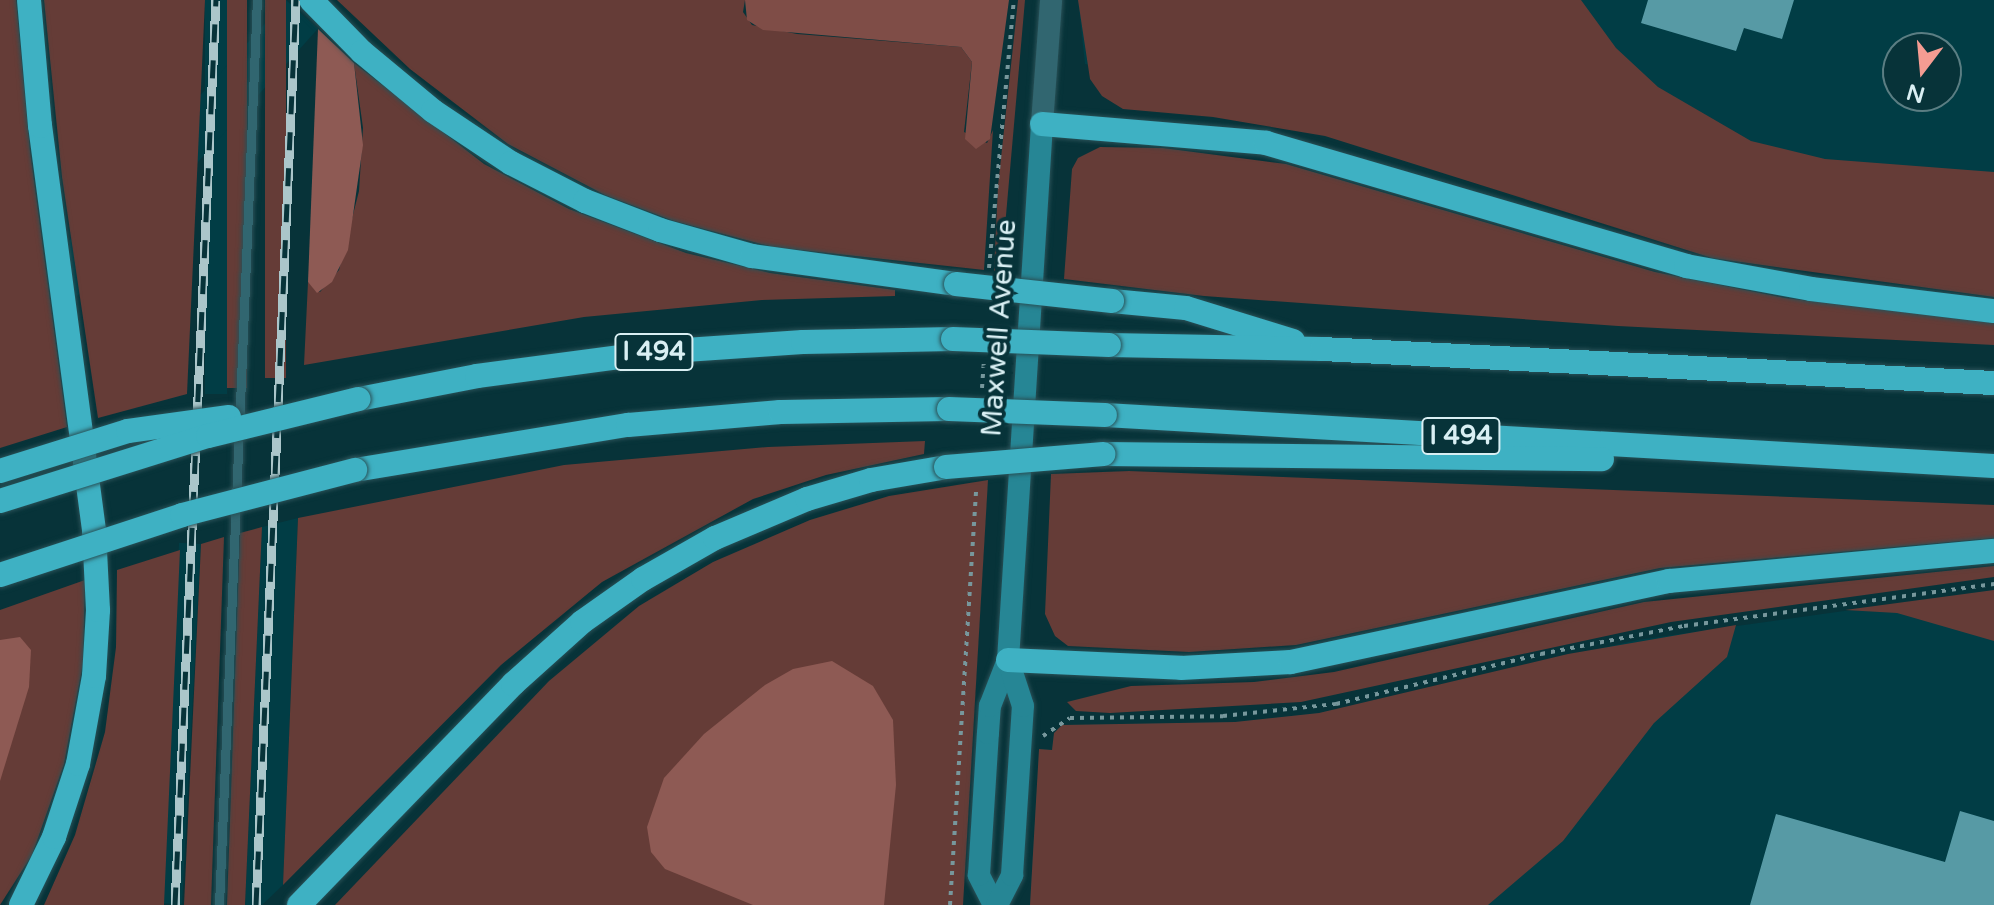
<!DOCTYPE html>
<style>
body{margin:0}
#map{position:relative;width:1994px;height:905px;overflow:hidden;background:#073339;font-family:"Varela Round",sans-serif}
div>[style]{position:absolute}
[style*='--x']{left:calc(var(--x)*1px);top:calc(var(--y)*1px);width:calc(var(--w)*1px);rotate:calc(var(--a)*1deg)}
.built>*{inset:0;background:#013d45;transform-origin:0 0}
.green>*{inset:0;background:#653c37;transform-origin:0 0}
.forest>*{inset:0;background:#7f4d47}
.water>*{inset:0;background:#8e5a54}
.building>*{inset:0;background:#579aa5}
.path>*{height:4px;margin-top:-2px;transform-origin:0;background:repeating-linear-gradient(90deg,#77979c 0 4px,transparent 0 10px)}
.roads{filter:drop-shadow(0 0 2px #295157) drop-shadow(0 0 2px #295157)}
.service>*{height:9px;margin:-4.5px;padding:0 4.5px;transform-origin:4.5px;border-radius:4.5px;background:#316670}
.tertiary>*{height:22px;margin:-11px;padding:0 11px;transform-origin:11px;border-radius:11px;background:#316670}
.secondary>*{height:22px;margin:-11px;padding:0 11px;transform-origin:11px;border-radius:11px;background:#268695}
.motorway>*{height:24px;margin:-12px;padding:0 12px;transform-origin:12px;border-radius:12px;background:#3eb1c3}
.rail>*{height:9px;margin-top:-4.5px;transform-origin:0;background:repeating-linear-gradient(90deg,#073339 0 18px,#abc6ca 0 36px);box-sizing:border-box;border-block:2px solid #abc6ca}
.bridges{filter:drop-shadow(0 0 2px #295157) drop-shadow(0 0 2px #295157)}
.motorway-bridge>*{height:24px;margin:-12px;padding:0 12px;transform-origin:12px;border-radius:12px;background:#3eb1c3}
span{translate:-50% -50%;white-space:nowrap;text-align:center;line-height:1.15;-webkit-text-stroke:8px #073339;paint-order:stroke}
.shield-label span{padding:2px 6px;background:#073339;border:2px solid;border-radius:6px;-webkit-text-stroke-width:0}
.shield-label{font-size:26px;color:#d9eff3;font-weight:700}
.street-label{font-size:28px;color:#d9eff3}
.north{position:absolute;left:1882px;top:32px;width:80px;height:80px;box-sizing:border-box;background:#073339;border:2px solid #5b7e83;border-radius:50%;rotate:196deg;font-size:22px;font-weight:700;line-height:32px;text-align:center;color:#d9eff3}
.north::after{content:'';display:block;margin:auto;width:28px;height:36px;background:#f59c92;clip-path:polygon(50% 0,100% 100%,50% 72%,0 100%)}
</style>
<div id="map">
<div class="built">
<i style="left:205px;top:0;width:22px;height:394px"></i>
<i style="left:286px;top:0;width:43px;height:373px;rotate:42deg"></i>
<i style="clip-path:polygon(evenodd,1078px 0,1994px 0,1994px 246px,1085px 64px,1078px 0,1898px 48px,1946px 48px,1946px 96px,1898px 96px,1898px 48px)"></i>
<i style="clip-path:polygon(298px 518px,283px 885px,262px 905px,245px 905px,262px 527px)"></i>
<i style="left:201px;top:544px;width:361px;height:22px;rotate:93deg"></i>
<i style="clip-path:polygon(1994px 590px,1994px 905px,1030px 905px,1039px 749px,1052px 750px,1054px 733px,1062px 725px,1235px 722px,1319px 713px,1637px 640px)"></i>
</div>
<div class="green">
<i style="clip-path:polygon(0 0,16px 0,30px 151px,67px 427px,0 448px)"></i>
<i style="clip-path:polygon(44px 0,205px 0,187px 394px,98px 418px,62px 177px)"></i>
<i style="left:227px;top:0;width:20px;height:388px"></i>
<i style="left:265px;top:0;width:21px;height:378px"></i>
<i style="clip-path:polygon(337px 0,745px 0,743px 12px,752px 25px,797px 34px,961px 47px,972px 62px,964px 132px,987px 143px,993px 130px,984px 270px,773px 247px,674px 221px,605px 195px,508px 144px,410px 69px)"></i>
<i style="clip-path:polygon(1018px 0,1025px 0,1001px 272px,994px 271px,998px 186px)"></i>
<i style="clip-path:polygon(1078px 0,1581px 0,1616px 48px,1658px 87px,1751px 141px,1825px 159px,1994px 172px,1994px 297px,1712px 258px,1325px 136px,1213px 117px,1123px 109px,1102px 96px,1090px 79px)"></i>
<i style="clip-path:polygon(354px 63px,484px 164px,569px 209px,686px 253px,770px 273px,895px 290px,895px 296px,762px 300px,584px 317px,304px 365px,308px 282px,320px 292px,339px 270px,359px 191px,363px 128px)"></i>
<i style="clip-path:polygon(1100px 147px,1163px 148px,1286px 164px,1655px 272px,1785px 298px,1994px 323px,1994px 345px,1618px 326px,1204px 296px,1064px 279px,1072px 169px,1078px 158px)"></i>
<i style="clip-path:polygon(925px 441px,924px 454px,826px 475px,753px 499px,602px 582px,501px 665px,283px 885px,298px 518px,564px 465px,768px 447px)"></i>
<i style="clip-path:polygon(1129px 471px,1994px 505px,1994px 538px,1660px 568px,1296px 645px,1189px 652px,1068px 646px,1055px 636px,1045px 614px,1051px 474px)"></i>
<i style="clip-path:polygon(988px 480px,963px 905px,335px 905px,549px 681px,639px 606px,713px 562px,810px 520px,889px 496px)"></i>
<i style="clip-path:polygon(262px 527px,245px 905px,227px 905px,240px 533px)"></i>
<i style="clip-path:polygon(224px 537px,211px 905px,184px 905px,201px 544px)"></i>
<i style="clip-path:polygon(180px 550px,164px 905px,44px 905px,75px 835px,105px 732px,116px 647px,117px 570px)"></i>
<i style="clip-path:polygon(1994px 566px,1994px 577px,1671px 622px,1301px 702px,1110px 713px,1076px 711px,1067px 702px,1131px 686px,1254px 682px,1334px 672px,1644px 602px)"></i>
<i style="clip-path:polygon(85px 580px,83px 663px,64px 764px,32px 855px,0 905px,0 610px)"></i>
<i style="clip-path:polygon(1994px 590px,1994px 641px,1897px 613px,1845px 610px)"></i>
<i style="clip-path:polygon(1736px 625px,1727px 657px,1654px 723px,1563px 841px,1488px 905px,1030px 905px,1039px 749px,1052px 750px,1054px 733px,1062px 725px,1235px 722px,1319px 713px,1568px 654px)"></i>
</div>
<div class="forest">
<i style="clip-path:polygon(745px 0,1009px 0,990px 139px,976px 149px,965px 139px,972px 62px,961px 47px,763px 30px,747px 20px)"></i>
</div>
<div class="water">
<i style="clip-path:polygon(318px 29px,354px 63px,363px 145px,348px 250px,332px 282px,317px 293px,308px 282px)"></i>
<i style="clip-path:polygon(20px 637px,31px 650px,29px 687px,0 781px,0 640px)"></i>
<i style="clip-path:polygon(832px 661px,873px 686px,893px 720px,896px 785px,884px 905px,753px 905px,665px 869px,651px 852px,647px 827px,664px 778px,704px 734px,765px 685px,793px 669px)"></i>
</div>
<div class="building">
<i style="clip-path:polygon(1648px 0,1794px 0,1782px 39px,1744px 28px,1736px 51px,1641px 23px)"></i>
<i style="clip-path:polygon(1960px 811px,1994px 821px,1994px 905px,1750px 905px,1776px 814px,1945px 862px)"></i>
</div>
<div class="path">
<i style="--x:989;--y:268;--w:269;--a:-84.7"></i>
<i style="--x:982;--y:388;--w:28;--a:-86"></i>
<i style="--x:1043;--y:736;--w:32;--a:-34"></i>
<i style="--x:1070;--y:718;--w:153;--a:-0.7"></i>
<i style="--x:1223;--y:716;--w:114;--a:-6.1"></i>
<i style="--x:1336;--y:704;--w:211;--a:-13.7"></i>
<i style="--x:1541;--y:654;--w:146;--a:-11.1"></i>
<i style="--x:1684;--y:626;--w:313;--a:-7.7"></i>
<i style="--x:950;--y:905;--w:418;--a:-86.4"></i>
</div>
<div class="roads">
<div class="service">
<i style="--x:219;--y:905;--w:906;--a:-87.6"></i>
</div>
<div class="tertiary">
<i style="--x:1042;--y:124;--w:124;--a:-85.8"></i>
</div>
<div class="secondary">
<i style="--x:994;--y:905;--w:34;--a:-117"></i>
<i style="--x:979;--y:875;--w:142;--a:-86.4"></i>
<i style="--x:988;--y:733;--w:27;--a:-86"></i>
<i style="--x:990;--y:706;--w:49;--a:-68.6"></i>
<i style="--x:1008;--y:660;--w:537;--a:-86.37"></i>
<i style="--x:997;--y:905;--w:34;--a:-63"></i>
<i style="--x:1012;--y:875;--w:169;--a:-86.3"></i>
<i style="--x:1023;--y:706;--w:48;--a:-108.1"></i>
</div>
<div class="motorway">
<i style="--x:311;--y:0;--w:73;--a:45.6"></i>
<i style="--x:362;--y:52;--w:92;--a:39.7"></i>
<i style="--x:433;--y:111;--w:94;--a:33.7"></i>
<i style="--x:511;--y:163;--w:83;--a:27.2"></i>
<i style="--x:585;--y:201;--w:80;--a:21.1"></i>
<i style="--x:660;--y:230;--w:96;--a:15.8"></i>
<i style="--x:752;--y:256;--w:206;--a:7.8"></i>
<i style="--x:1042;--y:124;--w:225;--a:4.8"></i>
<i style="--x:1266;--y:143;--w:438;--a:16.3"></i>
<i style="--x:1686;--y:266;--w:127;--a:10.4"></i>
<i style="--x:1811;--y:289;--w:184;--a:6.9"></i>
<i style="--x:1112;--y:301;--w:74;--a:5.4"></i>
<i style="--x:1186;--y:308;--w:112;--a:17.1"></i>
<i style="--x:1109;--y:345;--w:213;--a:1.1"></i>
<i style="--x:1322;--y:349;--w:673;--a:2.9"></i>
<i style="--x:359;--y:399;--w:120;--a:-11"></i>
<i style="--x:477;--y:376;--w:181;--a:-7.6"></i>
<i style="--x:656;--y:352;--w:147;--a:-3.9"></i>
<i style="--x:803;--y:342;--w:150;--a:-1.1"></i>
<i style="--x:1105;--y:415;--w:890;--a:3.28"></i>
<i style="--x:1103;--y:454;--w:499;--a:0.6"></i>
<i style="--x:355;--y:470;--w:277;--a:-9.4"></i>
<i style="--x:628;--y:425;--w:153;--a:-4.9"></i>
<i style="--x:780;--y:412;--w:169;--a:-1"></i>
<i style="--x:1008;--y:660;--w:173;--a:2.6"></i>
<i style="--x:1181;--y:668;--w:110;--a:-3.1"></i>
<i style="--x:1291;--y:662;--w:387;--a:-12.1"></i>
<i style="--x:1669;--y:581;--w:326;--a:-5.3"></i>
<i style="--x:21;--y:905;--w:76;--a:-64.1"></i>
<i style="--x:54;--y:837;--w:77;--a:-71.8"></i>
<i style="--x:78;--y:764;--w:89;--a:-79.7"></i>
<i style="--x:94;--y:676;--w:66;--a:-86.5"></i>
<i style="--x:98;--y:610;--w:80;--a:-92.9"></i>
<i style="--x:94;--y:530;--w:408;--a:-97.6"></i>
<i style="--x:40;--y:126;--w:126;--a:-95"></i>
<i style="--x:299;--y:905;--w:308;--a:-45.9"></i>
<i style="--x:513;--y:684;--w:93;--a:-41.9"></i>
<i style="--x:582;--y:622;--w:75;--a:-35.2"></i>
<i style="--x:643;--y:579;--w:83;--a:-29.7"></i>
<i style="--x:715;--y:538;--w:100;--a:-23"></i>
<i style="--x:807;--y:499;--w:67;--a:-16.5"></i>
<i style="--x:871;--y:480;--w:76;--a:-9.8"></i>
</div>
</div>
<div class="rail">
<i style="--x:175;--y:905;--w:906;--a:-87.41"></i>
<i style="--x:256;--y:905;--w:906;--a:-87.47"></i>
</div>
<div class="bridges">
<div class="motorway-bridge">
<i style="--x:956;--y:284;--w:157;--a:6.2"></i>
<i style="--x:953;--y:339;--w:156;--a:2.2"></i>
<i style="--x:949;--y:409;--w:156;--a:2.2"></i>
<i style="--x:946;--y:467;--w:158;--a:-4.7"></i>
<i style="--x:0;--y:471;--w:134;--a:-17.4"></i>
<i style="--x:128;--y:431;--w:102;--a:-7.9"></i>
<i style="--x:0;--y:501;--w:218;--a:-17.4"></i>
<i style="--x:208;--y:436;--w:155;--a:-13.8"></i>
<i style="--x:0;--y:575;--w:192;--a:-18.2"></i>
<i style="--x:182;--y:515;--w:179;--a:-14.6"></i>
</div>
</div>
<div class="shield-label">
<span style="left:654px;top:352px">I 494</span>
<span style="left:1461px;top:436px">I 494</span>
</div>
<div class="street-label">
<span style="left:999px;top:328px;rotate:-86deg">Maxwell Avenue</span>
</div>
<div class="north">N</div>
</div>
